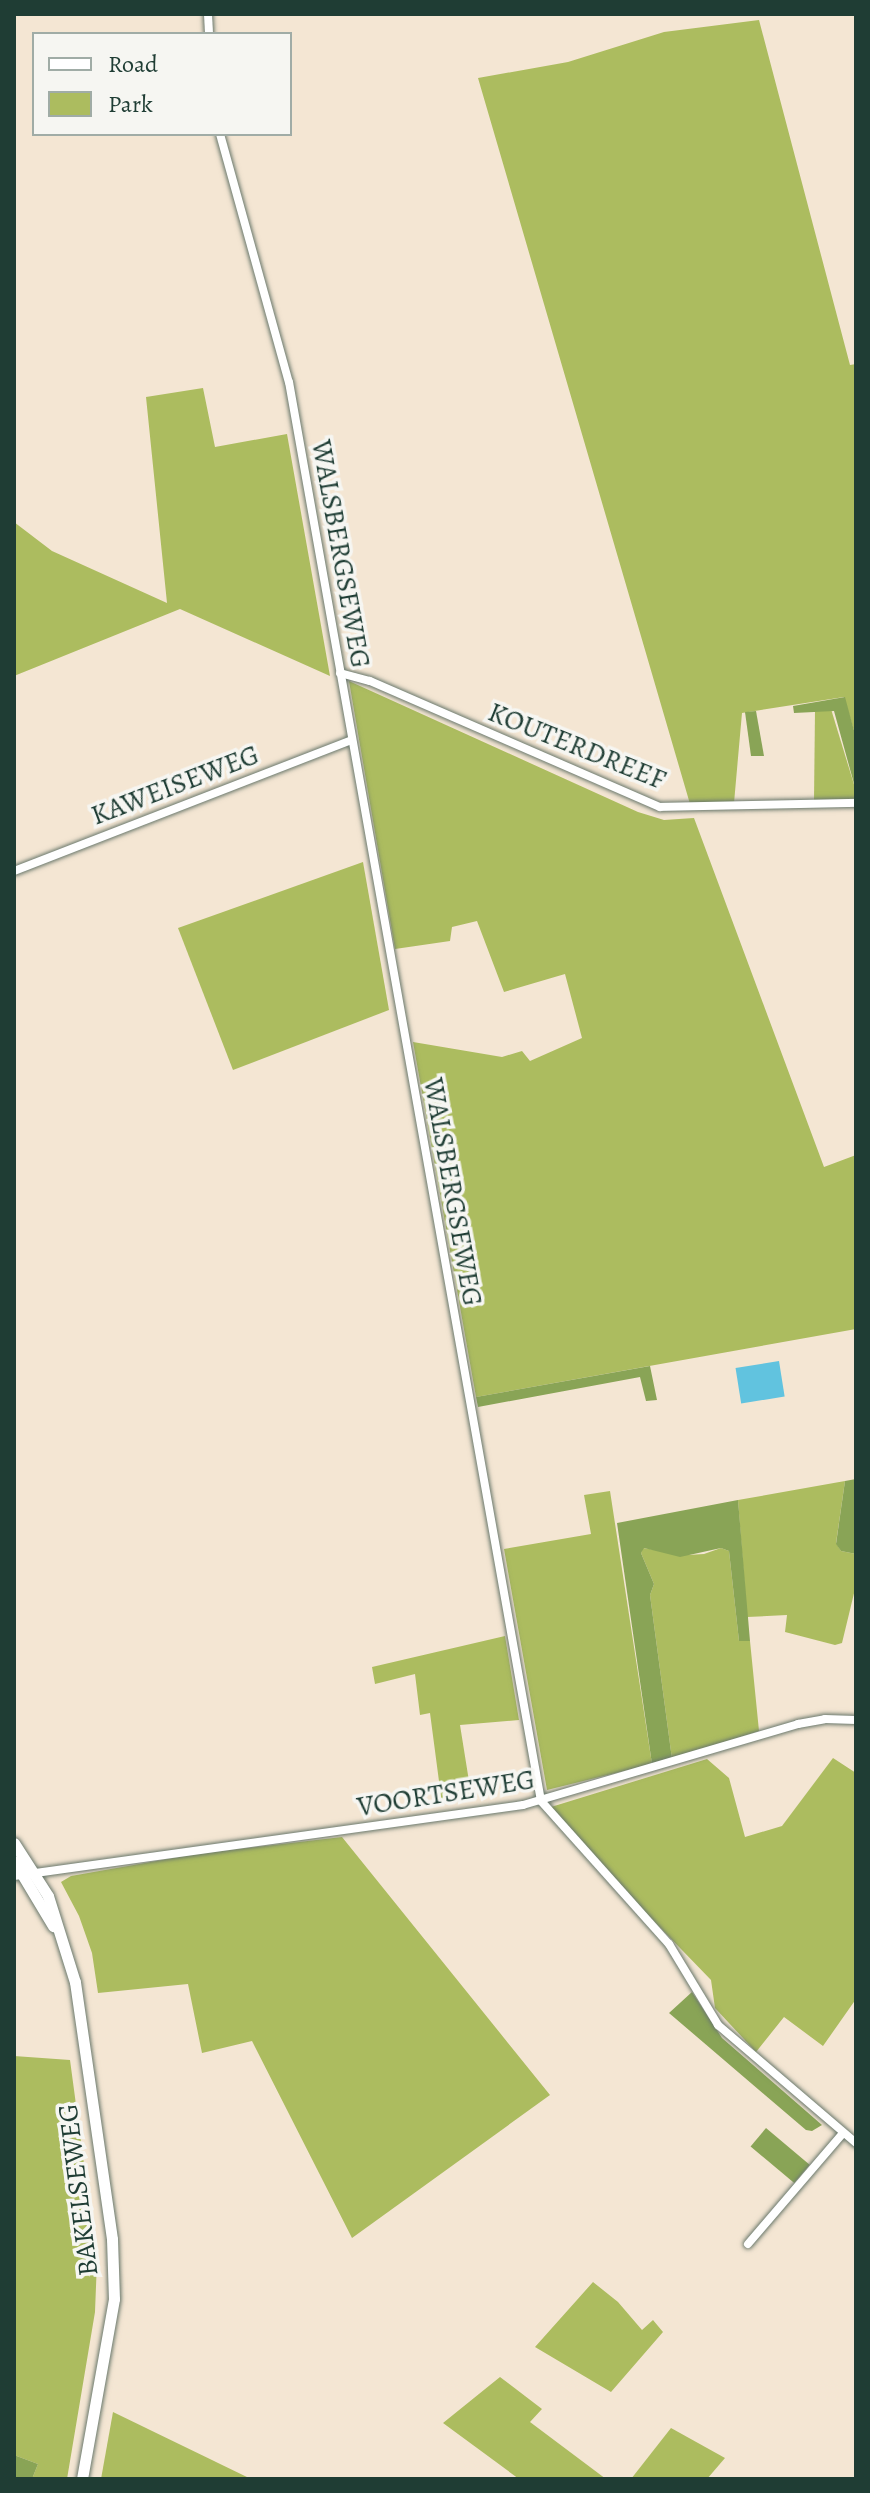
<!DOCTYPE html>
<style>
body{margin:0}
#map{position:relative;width:870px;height:2493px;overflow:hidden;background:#f4e6d3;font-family:Alegreya,serif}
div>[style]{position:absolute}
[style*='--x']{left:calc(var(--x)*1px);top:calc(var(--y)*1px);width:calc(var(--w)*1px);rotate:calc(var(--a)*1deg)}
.green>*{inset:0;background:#acbc5f}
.forest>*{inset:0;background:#89a456;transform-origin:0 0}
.water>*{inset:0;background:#61c3df;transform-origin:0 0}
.roads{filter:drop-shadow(0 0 2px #6a786c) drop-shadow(0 0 2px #6a786c)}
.street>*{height:8px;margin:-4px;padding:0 4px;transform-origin:4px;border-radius:4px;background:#fff}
.secondary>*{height:11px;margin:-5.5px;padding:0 5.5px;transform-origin:5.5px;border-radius:5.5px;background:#fff}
span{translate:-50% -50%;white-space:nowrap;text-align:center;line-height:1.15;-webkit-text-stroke:7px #f6f6f2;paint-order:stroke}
.street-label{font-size:28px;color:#1f3d34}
.frame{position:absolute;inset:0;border:16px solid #1f3d34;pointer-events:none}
.legend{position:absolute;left:32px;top:32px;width:260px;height:104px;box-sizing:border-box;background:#f6f6f2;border:2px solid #a0aca6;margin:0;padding:10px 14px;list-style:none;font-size:24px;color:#1f3d34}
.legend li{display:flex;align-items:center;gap:16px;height:40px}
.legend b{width:40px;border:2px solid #a0aca6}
</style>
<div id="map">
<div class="green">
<i style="clip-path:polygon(759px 20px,850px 365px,856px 364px,856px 738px,844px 697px,742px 713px,734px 803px,690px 804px,478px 78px,568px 62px,664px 32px)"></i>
<i style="clip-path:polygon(203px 388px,215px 447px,287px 434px,330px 676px,180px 609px,14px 676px,14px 522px,52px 551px,167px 603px,146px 397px)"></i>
<i style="clip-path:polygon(349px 681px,638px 812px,664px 820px,694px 818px,824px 1167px,856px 1155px,856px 1329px,476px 1397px,413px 1042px,502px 1057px,522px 1051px,530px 1061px,582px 1038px,565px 974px,504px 992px,477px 921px,452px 927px,450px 941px,395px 949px)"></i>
<i style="clip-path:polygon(831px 709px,856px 791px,856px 800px,814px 801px,815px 711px)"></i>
<i style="clip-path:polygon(363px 862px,389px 1010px,233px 1070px,178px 928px)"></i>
<i style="clip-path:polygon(845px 1481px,836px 1543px,841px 1551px,856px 1554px,856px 1585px,842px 1643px,835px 1645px,785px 1632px,787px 1615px,747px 1617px,738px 1500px)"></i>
<i style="clip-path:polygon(610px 1491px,652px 1764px,547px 1790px,504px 1549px,591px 1534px,584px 1495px)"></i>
<i style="clip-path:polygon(643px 1548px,688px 1555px,704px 1554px,721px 1548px,729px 1551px,739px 1641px,750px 1641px,759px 1731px,672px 1759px,650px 1595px,654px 1584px,641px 1553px)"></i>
<i style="clip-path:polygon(505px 1636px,519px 1720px,460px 1725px,472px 1800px,442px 1804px,430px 1713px,420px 1715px,415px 1674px,375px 1684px,372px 1667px)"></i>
<i style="clip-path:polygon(833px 1758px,856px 1773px,856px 1999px,823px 2046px,784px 2017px,756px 2052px,715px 2008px,711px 1980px,590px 1855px,551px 1807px,707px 1759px,729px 1778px,745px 1837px,782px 1826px)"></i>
<i style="clip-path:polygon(342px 1837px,550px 2095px,352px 2238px,252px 2041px,202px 2053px,188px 1984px,98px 1993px,92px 1953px,79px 1916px,61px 1882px,71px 1876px,196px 1854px)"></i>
<i style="clip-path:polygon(14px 2056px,70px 2060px,97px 2261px,95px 2312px,67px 2479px,32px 2479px,38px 2464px,14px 2455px)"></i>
<i style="clip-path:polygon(593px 2282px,618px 2302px,642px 2330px,653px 2320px,663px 2332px,611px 2392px,535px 2347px)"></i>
<i style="clip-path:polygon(500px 2377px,542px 2409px,530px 2422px,606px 2479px,519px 2479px,443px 2423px)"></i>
<i style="clip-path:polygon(113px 2412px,249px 2478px,101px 2479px)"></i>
<i style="clip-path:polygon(671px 2428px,725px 2458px,707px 2479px,631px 2479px)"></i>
</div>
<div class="forest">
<i style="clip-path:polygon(845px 697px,856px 738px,856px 791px,834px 711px,794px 713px,793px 706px)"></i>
<i style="clip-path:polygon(756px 711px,764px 756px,751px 756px,745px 712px)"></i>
<i style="clip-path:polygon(650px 1366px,657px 1400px,646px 1401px,640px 1377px,478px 1407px,476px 1397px)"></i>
<i style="clip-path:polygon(856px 1479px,856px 1554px,841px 1551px,836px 1544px,845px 1481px)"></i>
<i style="clip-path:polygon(738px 1500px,750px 1641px,739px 1641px,729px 1551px,721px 1548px,680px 1557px,644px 1548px,641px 1553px,654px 1584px,650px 1595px,672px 1759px,652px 1764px,617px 1523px)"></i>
<i style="clip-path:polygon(692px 1992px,722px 2038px,822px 2125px,812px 2131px,806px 2130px,669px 2013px)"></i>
<i style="left:766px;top:2128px;width:57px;height:24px;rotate:40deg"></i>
<i style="clip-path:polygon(14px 2455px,38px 2464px,32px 2479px,14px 2478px)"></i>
</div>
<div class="water">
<i style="left:779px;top:1361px;width:36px;height:44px;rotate:81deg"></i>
</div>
<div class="roads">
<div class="street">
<i style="--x:208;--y:14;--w:20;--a:87"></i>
<i style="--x:220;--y:134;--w:257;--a:74.5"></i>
<i style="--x:289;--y:382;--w:1441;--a:79.93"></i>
<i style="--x:541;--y:1801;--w:192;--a:48.2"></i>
<i style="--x:669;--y:1944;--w:95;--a:58.8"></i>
<i style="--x:718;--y:2025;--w:182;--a:40.5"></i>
<i style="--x:340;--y:673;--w:31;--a:15"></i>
<i style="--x:370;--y:681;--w:316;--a:23.5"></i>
<i style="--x:660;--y:807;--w:196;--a:-1.2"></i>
<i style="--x:14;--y:871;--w:362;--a:-21.2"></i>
<i style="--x:14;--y:1876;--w:514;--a:-7.94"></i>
<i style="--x:523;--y:1805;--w:287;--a:-16.4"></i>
<i style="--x:798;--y:1724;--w:27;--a:-10"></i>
<i style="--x:825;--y:1719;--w:31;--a:2"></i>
<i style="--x:748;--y:2244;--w:146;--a:-49.4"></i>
</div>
<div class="secondary">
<i style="--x:14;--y:1843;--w:63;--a:57.3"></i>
<i style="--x:48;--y:1896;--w:90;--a:72.6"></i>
<i style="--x:75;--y:1982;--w:260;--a:81.8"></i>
<i style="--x:112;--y:2239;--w:60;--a:88.1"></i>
<i style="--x:114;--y:2299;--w:183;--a:100.1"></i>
<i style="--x:14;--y:1861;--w:76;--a:59"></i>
</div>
</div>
<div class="street-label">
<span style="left:341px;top:554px;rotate:80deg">WALSBERGSEWEG</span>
<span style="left:577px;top:746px;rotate:22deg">KOUTERDREEF</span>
<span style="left:175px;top:785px;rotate:-21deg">KAWEISEWEG</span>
<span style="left:453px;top:1192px;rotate:80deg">WALSBERGSEWEG</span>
<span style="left:446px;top:1793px;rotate:-9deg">VOORTSEWEG</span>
<span style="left:78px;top:2190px;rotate:-97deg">BAKELSEWEG</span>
</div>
<div class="frame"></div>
<ul class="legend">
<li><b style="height:10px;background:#fff"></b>Road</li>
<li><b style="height:22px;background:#acbc5f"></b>Park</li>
</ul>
</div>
